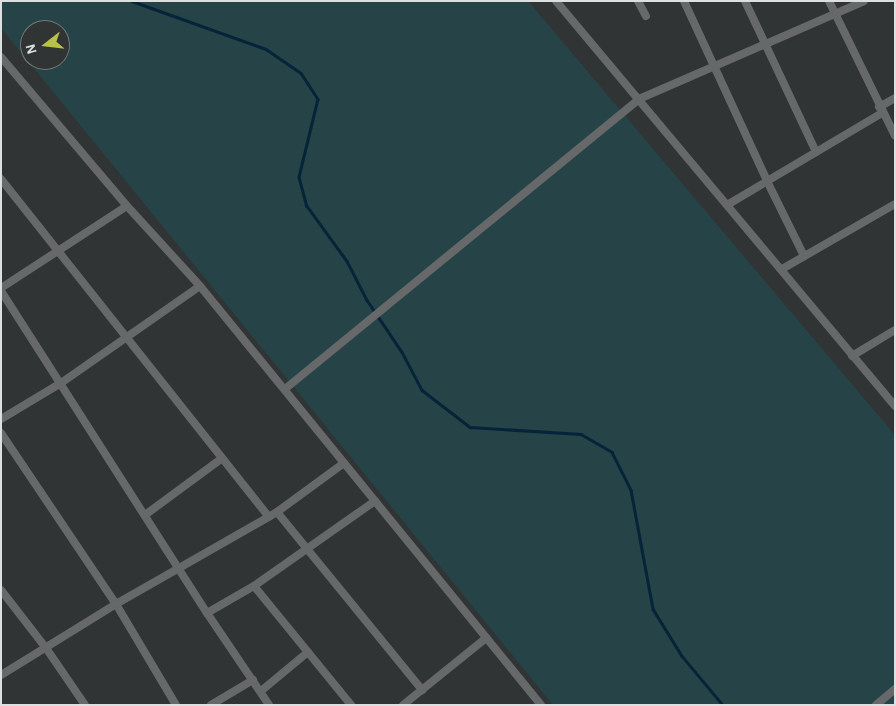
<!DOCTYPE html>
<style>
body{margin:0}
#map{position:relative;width:896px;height:706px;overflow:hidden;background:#303435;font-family:"Alegreya Sans",sans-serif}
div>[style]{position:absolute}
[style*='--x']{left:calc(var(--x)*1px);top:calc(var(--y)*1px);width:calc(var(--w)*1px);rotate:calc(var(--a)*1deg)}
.green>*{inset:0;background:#264347}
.stream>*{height:2.5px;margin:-1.25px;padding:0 1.25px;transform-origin:1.25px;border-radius:1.25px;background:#052439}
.minor>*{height:8px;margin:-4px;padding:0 4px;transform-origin:4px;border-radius:4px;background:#666869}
span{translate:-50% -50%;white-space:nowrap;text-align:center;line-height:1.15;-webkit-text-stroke:5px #303435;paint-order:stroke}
.frame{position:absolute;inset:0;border:2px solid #dde0e0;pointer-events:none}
.north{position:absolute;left:20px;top:20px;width:50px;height:50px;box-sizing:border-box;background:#303435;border:1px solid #757979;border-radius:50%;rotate:254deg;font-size:14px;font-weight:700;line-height:20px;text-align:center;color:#dde0e0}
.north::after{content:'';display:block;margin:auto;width:18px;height:22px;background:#b8c147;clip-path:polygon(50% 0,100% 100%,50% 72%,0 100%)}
</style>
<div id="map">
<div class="green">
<i style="clip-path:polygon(evenodd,1px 1px,528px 1px,895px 435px,895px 705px,553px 705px,1px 28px,1px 1px,30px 30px,60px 30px,60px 60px,30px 60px,30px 30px)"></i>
</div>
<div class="stream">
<i style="--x:132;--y:1;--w:142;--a:19.7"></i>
<i style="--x:266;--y:49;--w:42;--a:34.4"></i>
<i style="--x:301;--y:73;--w:31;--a:57"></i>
<i style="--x:318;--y:99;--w:80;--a:103.7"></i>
<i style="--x:299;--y:177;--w:30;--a:75"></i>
<i style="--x:307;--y:206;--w:68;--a:54"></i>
<i style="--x:347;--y:261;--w:44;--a:62.9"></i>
<i style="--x:367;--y:300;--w:63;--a:56.1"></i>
<i style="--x:402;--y:352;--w:43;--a:62.2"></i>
<i style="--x:422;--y:390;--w:61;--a:37.6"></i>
<i style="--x:470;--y:427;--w:111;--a:3.6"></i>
<i style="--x:581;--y:434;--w:36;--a:30"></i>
<i style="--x:612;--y:452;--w:42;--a:63.4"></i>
<i style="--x:631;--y:490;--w:121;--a:79.5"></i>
<i style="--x:653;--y:609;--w:55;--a:58.3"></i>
<i style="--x:682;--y:656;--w:64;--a:50.1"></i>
</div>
<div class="minor">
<i style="--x:556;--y:1;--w:528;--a:50.07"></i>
<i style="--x:638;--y:1;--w:17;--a:62"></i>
<i style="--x:684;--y:1;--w:198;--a:65.2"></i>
<i style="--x:767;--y:181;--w:84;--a:63.7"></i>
<i style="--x:745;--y:1;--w:167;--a:64.8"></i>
<i style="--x:829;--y:1;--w:150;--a:63.9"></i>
<i style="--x:1;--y:57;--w:195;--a:49.8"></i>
<i style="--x:127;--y:206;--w:108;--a:47.6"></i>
<i style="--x:200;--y:286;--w:540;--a:50.86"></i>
<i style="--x:879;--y:107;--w:18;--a:-29"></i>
<i style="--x:1;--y:179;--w:431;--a:51.6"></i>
<i style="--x:727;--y:205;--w:180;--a:-30.7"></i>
<i style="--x:782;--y:269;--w:130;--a:-29.9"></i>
<i style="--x:1;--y:288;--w:150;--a:-33.1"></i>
<i style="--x:1;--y:291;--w:382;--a:57.4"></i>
<i style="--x:207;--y:613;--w:111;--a:56"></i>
<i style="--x:852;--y:356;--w:50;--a:-31.2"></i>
<i style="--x:285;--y:389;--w:458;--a:-39.3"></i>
<i style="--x:639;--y:99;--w:245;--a:-23.5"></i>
<i style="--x:1;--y:419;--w:70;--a:-31"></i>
<i style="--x:61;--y:383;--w:169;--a:-34.9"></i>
<i style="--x:1;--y:433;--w:206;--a:56.1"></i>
<i style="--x:116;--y:604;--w:117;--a:59.3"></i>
<i style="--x:277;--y:512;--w:230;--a:50.8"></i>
<i style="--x:145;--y:515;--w:94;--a:-36.4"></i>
<i style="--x:254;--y:586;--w:154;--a:50.8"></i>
<i style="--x:1;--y:590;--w:73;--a:52.2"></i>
<i style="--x:46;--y:648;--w:69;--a:55.6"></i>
<i style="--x:207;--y:613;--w:54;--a:-29.9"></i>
<i style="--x:254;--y:586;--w:148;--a:-35.1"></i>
<i style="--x:1;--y:675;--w:135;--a:-31.7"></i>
<i style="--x:116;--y:604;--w:185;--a:-29.7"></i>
<i style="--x:277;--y:512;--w:83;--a:-36.2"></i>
<i style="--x:261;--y:691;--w:61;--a:-39.7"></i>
<i style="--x:211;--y:705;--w:49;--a:-30.8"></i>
<i style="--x:403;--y:705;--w:107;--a:-38.9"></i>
<i style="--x:876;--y:705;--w:25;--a:-40"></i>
</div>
<div class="frame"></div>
<div class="north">N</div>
</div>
